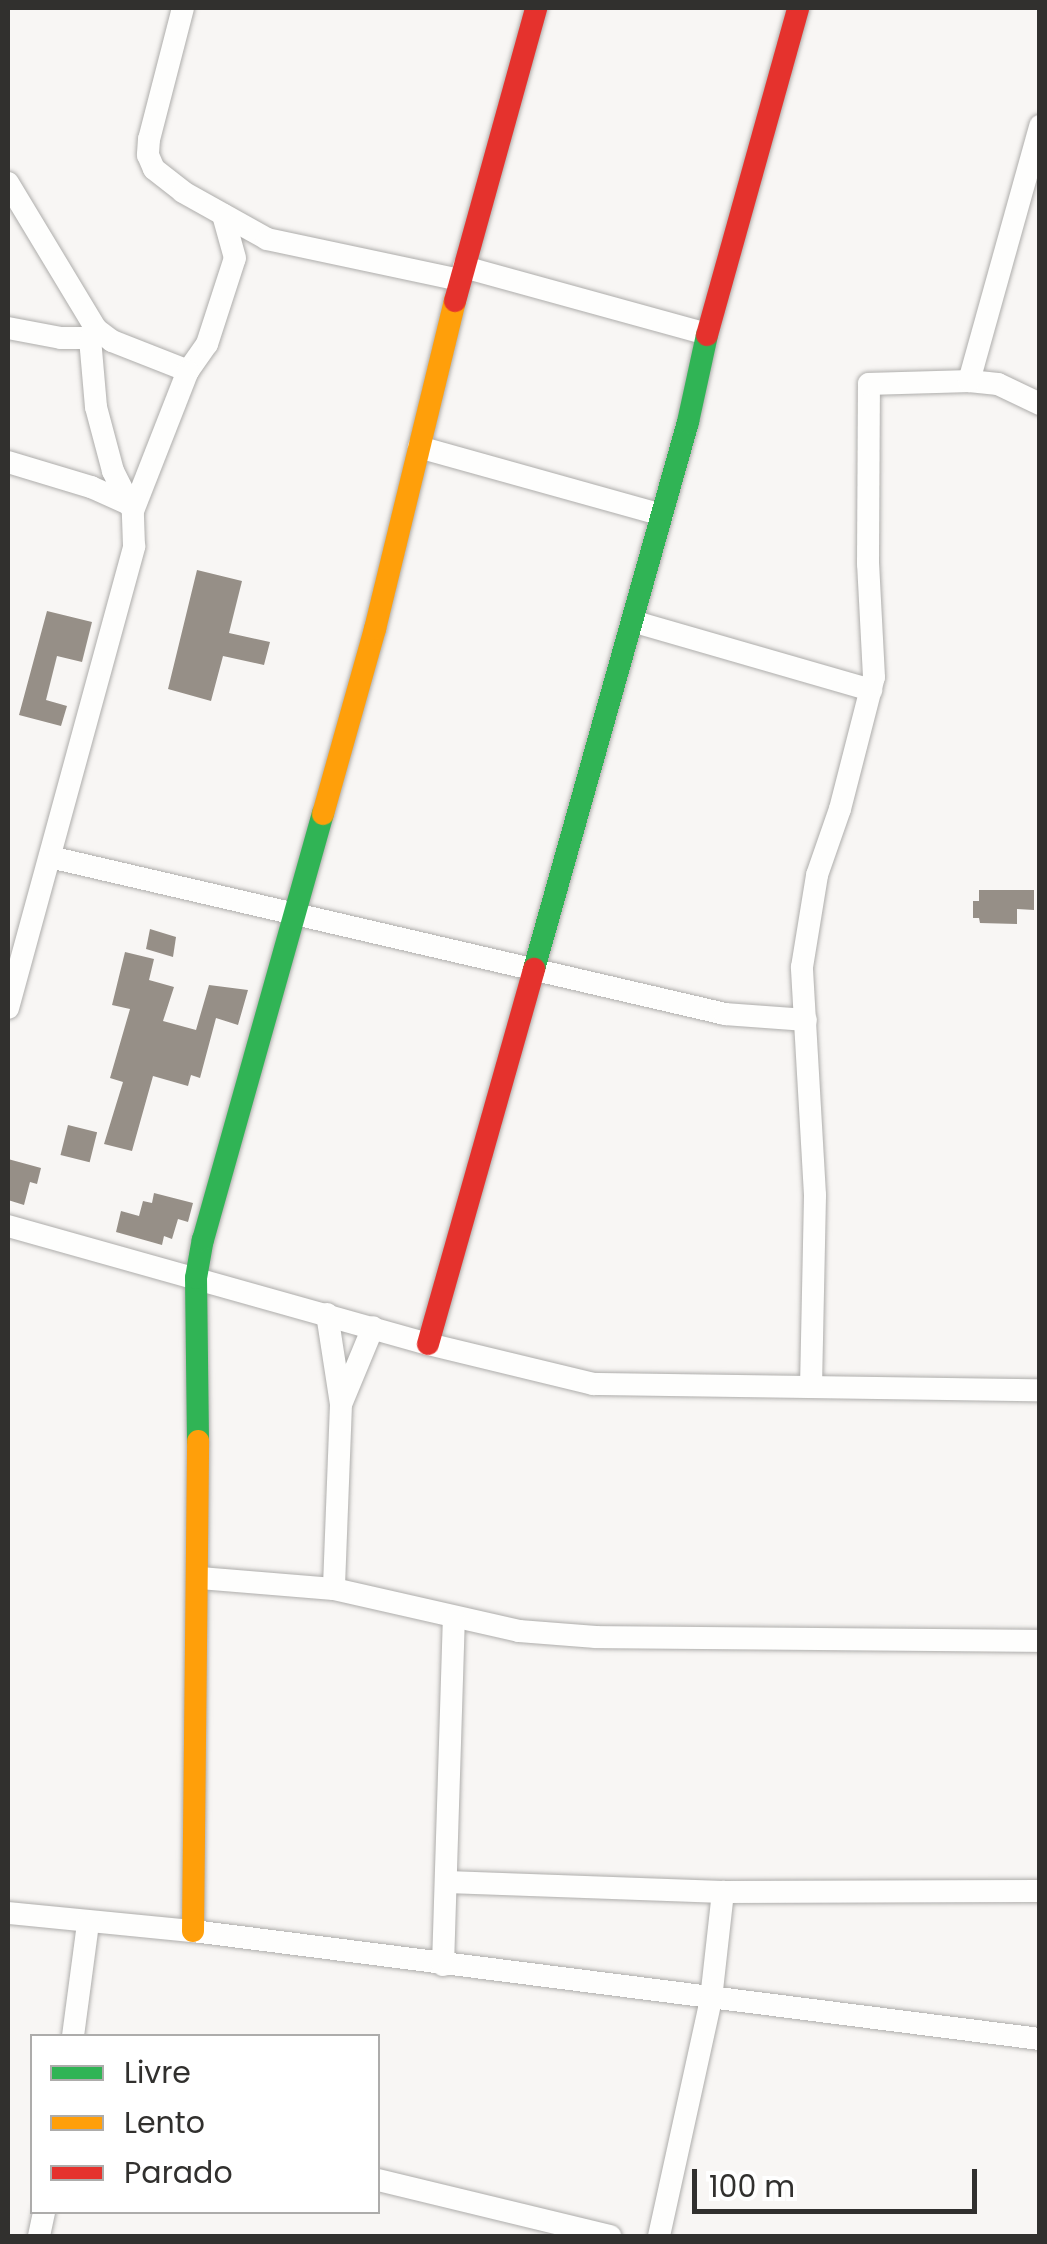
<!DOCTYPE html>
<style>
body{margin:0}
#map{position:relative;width:1047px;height:2244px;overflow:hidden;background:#f8f6f4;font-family:Poppins,sans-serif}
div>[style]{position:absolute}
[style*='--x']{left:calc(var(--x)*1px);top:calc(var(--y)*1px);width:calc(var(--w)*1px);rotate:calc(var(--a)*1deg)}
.building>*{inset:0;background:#968f87;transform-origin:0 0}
.roads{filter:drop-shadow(0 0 2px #aeadab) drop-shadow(0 0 2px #aeadab)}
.street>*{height:22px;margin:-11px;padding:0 11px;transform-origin:11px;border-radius:11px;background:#fefefd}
.fast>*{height:22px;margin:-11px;padding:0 11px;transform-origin:11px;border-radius:11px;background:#30b455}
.slow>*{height:22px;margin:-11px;padding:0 11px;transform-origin:11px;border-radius:11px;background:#ff9f0a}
.jam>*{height:22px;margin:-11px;padding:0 11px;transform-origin:11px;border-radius:11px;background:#e5322d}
span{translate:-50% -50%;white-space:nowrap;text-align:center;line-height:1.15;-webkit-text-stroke:10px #fff;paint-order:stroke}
.frame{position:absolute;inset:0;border:10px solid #31302e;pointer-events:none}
.legend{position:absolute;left:30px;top:2034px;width:350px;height:180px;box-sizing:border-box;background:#fff;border:2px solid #adacab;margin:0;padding:12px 18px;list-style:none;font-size:30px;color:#31302e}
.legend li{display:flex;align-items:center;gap:20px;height:50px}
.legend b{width:50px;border:2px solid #adacab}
.scale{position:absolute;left:692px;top:2169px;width:285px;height:45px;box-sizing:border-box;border:5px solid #31302e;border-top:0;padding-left:12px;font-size:30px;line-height:35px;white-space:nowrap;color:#31302e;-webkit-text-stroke:8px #fff;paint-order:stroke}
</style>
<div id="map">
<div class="building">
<i style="clip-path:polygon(197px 570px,242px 581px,229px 633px,270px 642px,264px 665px,223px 656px,211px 701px,168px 689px)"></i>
<i style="clip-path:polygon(47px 611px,92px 622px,82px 662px,57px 656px,46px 700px,67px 706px,61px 726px,19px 715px)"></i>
<i style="clip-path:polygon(979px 890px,1034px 890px,1034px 910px,1017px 909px,1017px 924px,980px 923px,979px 918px,973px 918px,973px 901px,979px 901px)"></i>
<i style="clip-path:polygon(150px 929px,176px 937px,173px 957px,146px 949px)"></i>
<i style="clip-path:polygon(125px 952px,154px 959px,149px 980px,174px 987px,163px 1021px,196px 1030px,209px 985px,248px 990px,238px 1025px,216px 1018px,200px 1078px,191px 1075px,188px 1086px,153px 1076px,132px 1151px,104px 1144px,123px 1082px,110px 1078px,130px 1009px,112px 1005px)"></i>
<i style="left:68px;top:1125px;width:30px;height:31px;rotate:14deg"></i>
<i style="clip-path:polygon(8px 1159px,41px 1168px,37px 1184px,30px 1182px,24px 1205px,8px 1200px)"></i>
<i style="clip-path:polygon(154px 1193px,193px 1203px,188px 1222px,178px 1219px,172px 1239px,164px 1236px,162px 1245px,116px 1232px,121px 1211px,139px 1216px,143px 1201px,152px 1203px)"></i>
</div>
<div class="roads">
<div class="street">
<i style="--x:183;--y:8;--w:135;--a:104.5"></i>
<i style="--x:149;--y:139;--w:16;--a:94"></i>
<i style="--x:148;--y:155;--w:15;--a:67"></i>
<i style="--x:154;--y:169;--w:37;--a:38"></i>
<i style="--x:183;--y:192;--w:96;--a:29.2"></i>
<i style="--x:267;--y:239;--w:197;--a:12"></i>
<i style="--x:8;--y:183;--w:170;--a:58.9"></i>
<i style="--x:96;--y:329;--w:20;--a:37"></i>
<i style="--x:112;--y:341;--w:82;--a:21.5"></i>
<i style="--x:188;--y:371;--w:33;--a:-55"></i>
<i style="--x:207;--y:344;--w:90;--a:-72"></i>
<i style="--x:235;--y:258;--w:45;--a:-105.6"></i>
<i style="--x:464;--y:267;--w:252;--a:15.4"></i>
<i style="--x:8;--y:328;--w:54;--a:10.7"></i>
<i style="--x:61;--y:338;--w:29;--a:0"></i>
<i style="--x:969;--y:381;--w:29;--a:6"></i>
<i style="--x:998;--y:384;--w:47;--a:25.5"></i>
<i style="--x:419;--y:447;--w:252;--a:15.6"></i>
<i style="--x:8;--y:462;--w:87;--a:16.8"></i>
<i style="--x:91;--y:487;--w:42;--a:24.1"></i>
<i style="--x:133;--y:511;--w:150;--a:-68.6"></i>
<i style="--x:632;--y:621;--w:249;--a:16.1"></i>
<i style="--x:50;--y:857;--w:693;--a:13.09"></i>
<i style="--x:725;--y:1014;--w:81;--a:4.2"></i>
<i style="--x:8;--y:1008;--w:479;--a:-74.7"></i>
<i style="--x:134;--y:546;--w:35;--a:-92"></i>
<i style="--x:133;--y:511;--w:45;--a:-116.6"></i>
<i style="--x:113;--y:471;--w:66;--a:-104.9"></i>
<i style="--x:96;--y:407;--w:69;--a:-95"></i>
<i style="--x:90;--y:338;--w:11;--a:-56"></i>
<i style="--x:8;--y:1226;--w:436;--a:15.7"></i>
<i style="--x:428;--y:1344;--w:170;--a:13.6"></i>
<i style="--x:593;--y:1384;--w:447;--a:0.8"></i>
<i style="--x:327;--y:1314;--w:91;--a:81.2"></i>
<i style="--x:341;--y:1404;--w:185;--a:92.2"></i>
<i style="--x:811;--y:1387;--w:192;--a:-88.8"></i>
<i style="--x:815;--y:1195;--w:228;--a:-93.3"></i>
<i style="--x:802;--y:967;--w:93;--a:-80.7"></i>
<i style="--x:817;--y:875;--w:70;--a:-70.8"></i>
<i style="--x:840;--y:809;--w:136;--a:-75.6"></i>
<i style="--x:874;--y:677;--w:113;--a:-93"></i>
<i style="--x:868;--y:564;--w:180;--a:-89.7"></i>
<i style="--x:869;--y:384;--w:100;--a:-1.7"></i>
<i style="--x:969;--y:381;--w:265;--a:-74.4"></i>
<i style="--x:342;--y:1402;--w:81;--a:-67.5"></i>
<i style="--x:200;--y:1578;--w:134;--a:4.7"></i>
<i style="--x:334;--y:1589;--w:190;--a:12.8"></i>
<i style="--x:519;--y:1631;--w:77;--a:4.5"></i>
<i style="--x:596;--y:1637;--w:444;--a:0.5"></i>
<i style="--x:447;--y:1882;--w:276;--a:2.1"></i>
<i style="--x:723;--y:1892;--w:317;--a:-0.2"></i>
<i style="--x:8;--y:1913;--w:186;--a:5.6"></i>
<i style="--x:193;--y:1931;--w:854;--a:7.27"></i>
<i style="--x:443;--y:1965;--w:347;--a:-88.2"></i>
<i style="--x:73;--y:2036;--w:114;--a:-82.4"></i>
<i style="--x:378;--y:2180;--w:239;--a:13.6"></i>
<i style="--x:39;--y:2236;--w:25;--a:-78"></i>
<i style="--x:659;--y:2236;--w:243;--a:-77.6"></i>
<i style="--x:711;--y:1999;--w:108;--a:-83.6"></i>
</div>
<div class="fast">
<i style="--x:534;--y:969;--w:568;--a:-74.28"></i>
<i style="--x:688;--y:422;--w:89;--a:-77.7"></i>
<i style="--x:198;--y:1441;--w:163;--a:-90.7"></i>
<i style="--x:196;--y:1278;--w:39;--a:-80"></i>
<i style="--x:203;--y:1240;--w:443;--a:-74.3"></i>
</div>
<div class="slow">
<i style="--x:323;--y:814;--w:192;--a:-74.3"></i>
<i style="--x:375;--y:629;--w:338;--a:-76.3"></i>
<i style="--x:193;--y:1931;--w:490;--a:-89.4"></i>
</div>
<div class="jam">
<i style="--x:455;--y:301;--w:304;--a:-74.5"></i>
<i style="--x:707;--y:335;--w:339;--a:-74.4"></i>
<i style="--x:428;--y:1344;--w:390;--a:-74.2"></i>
</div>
</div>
<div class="frame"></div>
<ul class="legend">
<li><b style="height:12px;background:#30b455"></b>Livre</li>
<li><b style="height:12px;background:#ff9f0a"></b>Lento</li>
<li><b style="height:12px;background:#e5322d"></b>Parado</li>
</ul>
<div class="scale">100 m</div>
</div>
